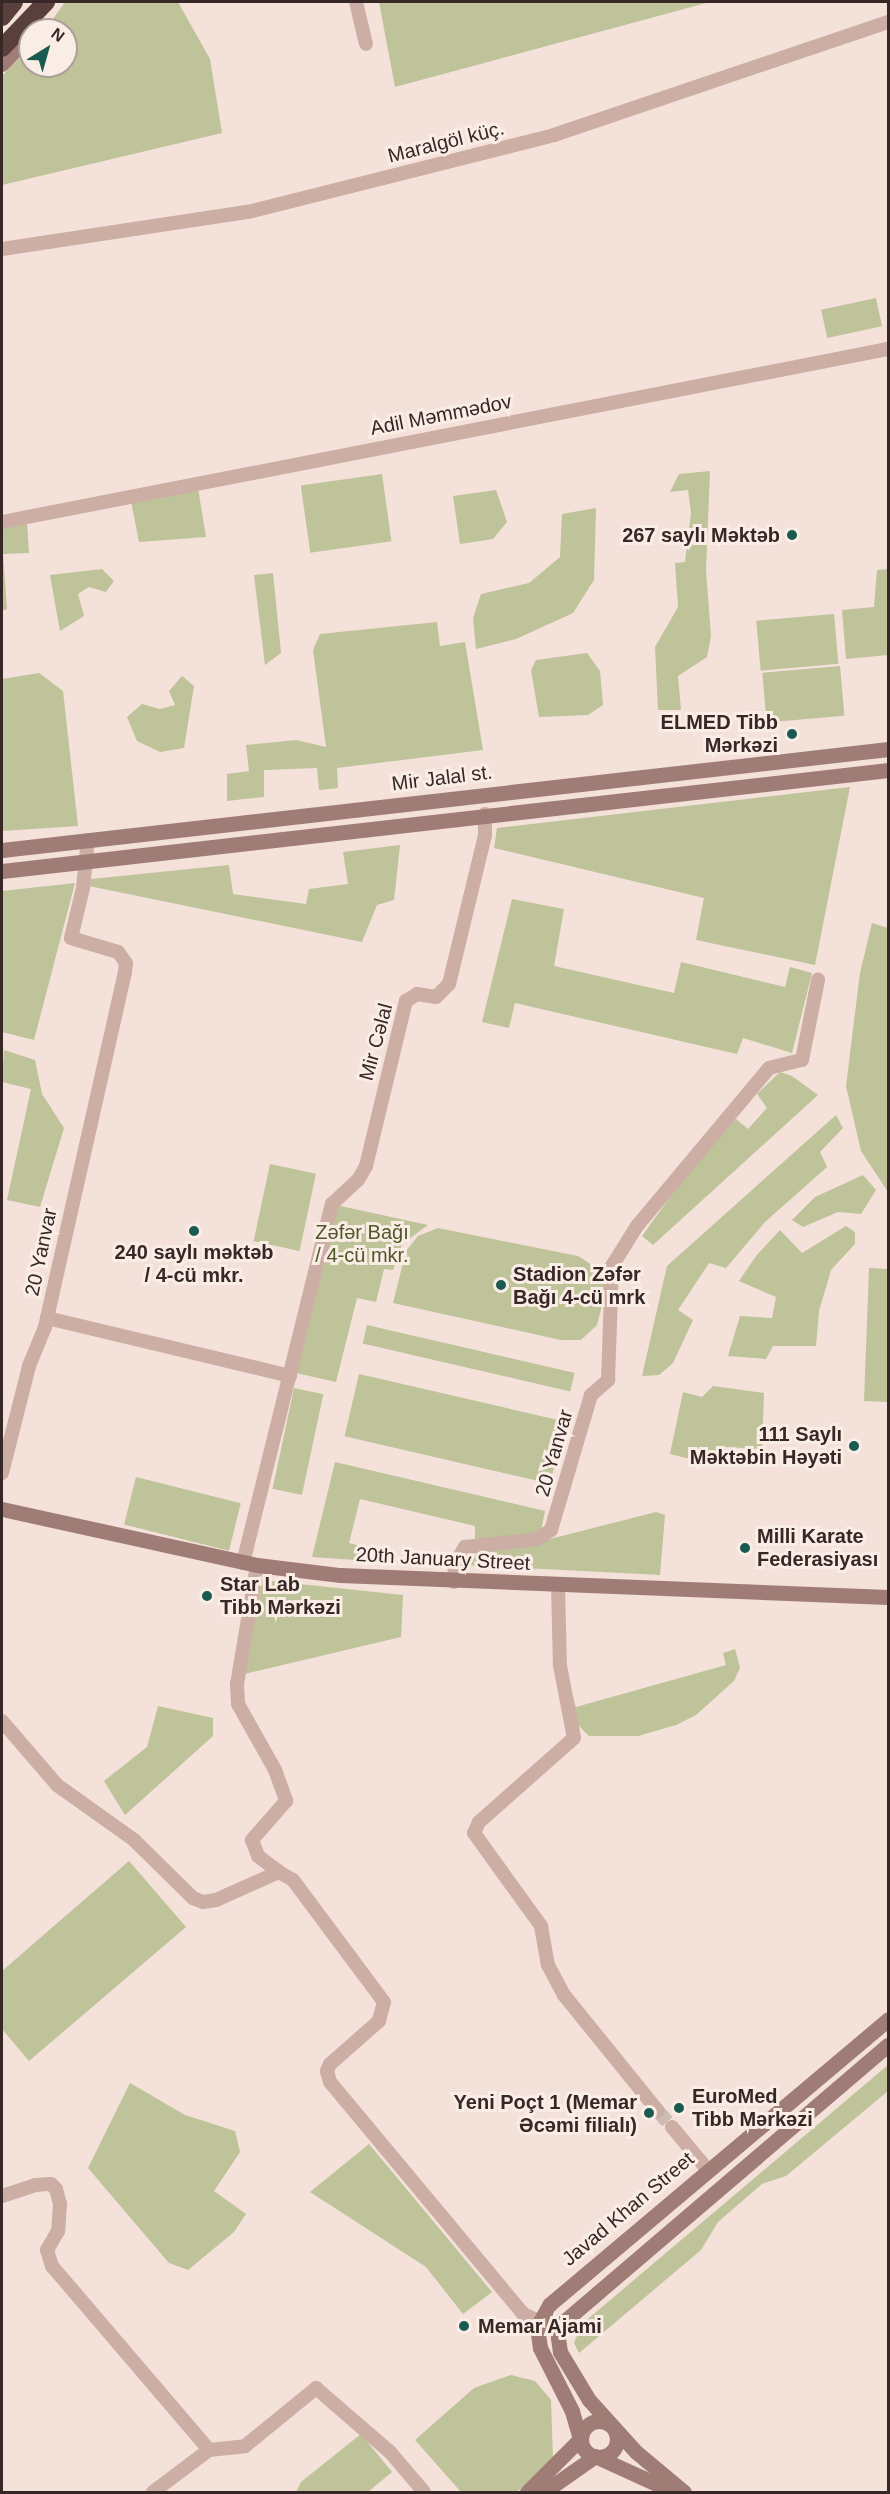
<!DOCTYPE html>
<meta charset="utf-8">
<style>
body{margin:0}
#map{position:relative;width:890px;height:2494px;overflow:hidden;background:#f3e1da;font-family:Arial,sans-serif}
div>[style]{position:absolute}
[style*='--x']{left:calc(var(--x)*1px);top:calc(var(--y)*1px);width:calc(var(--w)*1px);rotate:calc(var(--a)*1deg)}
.green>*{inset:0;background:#bec399;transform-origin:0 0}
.street-tunnel>*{height:14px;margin-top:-7px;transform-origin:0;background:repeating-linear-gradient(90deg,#cdbcb6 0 14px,transparent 0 21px)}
.street>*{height:14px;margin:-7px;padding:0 7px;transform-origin:7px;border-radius:7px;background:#ccaea5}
.secondary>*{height:15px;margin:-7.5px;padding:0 7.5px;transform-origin:7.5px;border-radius:7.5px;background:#a07c76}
.secondary>.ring{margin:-7.5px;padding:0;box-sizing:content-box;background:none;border:15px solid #a07c76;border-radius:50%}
.highway>*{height:18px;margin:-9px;padding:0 9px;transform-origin:9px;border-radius:9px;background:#59403d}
.dots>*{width:16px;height:16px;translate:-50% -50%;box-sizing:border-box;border:3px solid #faede6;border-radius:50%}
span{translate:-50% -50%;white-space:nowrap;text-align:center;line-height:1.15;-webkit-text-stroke:6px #faede6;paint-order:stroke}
.street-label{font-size:20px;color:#372827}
.poi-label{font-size:20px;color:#372827;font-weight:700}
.right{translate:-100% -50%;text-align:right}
.left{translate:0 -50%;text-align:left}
.park-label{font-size:20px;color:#505729}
.frame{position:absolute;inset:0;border:3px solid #372827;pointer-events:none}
.north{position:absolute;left:18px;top:18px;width:60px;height:60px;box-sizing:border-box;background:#faede6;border:2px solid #ac9e9a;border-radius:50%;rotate:37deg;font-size:16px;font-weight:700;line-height:24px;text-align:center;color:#372827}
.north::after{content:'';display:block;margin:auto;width:21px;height:27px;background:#1a5b51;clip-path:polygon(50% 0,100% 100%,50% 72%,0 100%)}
</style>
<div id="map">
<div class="green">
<i style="clip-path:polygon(65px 2px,178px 2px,210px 59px,222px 133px,2px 185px,2px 76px,30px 47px,30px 66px,66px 66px,66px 30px,45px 30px)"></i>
<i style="clip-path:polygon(379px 2px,710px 2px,395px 87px)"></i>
<i style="left:876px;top:298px;width:29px;height:56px;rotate:78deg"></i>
<i style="clip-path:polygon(710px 471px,706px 570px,711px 636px,707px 657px,678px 676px,681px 710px,658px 710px,655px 647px,678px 607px,675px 563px,685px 562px,691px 513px,688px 490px,670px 492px,679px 474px)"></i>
<i style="left:382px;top:474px;width:68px;height:82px;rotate:82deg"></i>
<i style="clip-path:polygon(198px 488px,206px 537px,139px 542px,131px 501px)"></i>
<i style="clip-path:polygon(496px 490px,507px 522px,493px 539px,460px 544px,453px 496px)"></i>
<i style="clip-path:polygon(596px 508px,594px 580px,573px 613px,516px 639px,476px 649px,473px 618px,481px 594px,529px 583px,560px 557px,562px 514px)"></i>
<i style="clip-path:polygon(27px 522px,29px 553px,3px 554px,7px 609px,2px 611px,2px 527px)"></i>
<i style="clip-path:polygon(102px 569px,114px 581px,106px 592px,89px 587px,78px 594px,84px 616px,60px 631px,50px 575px)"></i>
<i style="clip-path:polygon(888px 569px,888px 655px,846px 659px,842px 610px,874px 607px,877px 570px)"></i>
<i style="clip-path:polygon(273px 573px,281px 653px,265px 665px,254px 575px)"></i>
<i style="left:834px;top:614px;width:50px;height:78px;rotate:85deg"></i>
<i style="clip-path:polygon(437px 622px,440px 646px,465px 642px,483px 750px,337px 768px,338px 788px,319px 790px,317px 768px,264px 770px,264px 797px,227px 801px,227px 774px,249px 771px,246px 745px,296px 740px,326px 747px,313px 650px,320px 634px)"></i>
<i style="clip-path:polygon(587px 653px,600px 671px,603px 705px,588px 715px,539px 717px,531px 670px,536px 660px)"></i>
<i style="left:840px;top:666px;width:50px;height:78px;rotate:85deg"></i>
<i style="clip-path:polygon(39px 673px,63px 691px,78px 826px,2px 831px,2px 679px)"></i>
<i style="clip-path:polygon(182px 676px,194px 686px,184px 748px,160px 752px,137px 741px,127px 717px,142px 704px,160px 709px,175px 705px,169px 691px)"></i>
<i style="clip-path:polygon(850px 787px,815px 965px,696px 940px,704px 898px,494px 848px,497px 828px)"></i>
<i style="clip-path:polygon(400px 845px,394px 900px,377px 905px,362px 942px,89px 886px,91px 879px,229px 865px,233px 894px,306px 904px,309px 889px,348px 884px,343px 852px)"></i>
<i style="clip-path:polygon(75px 883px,34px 1040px,2px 1032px,2px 891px)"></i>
<i style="clip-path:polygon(512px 899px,564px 909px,554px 966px,674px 993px,681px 962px,785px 987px,790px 967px,812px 973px,792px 1053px,743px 1038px,737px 1054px,515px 1003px,509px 1028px,482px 1022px)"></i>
<i style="clip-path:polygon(872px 923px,888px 928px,888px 1192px,861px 1151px,846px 1086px,860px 973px)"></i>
<i style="clip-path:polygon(4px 1050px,35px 1060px,42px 1094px,64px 1128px,40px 1207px,7px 1200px,31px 1089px,2px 1082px)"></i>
<i style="clip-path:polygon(780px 1072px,792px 1076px,818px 1095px,653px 1245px,642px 1236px,696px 1161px,736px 1119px,748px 1129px,767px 1108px,757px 1094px)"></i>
<i style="clip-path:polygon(836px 1115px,843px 1128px,820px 1152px,827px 1167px,765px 1222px,726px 1268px,709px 1263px,678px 1310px,693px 1320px,673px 1363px,659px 1375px,642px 1376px,667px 1266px)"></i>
<i style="left:270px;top:1164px;width:47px;height:79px;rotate:12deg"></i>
<i style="clip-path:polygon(863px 1175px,876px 1190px,861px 1214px,838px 1212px,803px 1227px,792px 1220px,815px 1197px)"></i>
<i style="clip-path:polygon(336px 1205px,428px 1225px,402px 1244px,393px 1270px,384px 1269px,376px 1302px,357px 1298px,336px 1382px,296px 1373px)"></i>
<i style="clip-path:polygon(846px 1226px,855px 1232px,855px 1244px,831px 1270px,819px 1311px,816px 1346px,773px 1346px,766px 1359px,728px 1356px,740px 1316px,772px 1318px,776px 1297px,739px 1281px,756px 1256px,780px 1230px,802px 1253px)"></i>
<i style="clip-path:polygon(438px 1228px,578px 1256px,589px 1263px,604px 1279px,606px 1290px,597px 1325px,581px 1340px,561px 1340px,393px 1303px,406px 1251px,418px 1236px)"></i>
<i style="clip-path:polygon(869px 1268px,888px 1269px,888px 1402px,864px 1401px)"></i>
<i style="left:367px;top:1325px;width:213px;height:19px;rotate:13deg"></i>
<i style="left:359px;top:1374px;width:211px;height:64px;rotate:13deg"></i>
<i style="clip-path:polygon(713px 1386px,764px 1393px,762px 1449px,723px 1447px,715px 1465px,670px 1454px,683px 1392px,702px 1397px)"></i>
<i style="left:294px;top:1388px;width:30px;height:103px;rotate:12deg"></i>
<i style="clip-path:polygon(335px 1462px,545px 1511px,540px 1536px,546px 1540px,656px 1512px,665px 1515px,660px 1575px,463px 1565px,475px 1550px,475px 1526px,360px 1499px,349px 1543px,387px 1553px,384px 1562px,312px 1557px)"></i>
<i style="left:136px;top:1477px;width:108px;height:49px;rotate:14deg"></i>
<i style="clip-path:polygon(262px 1580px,403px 1595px,401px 1637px,244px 1674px)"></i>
<i style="clip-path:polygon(735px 1649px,740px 1668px,734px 1681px,696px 1715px,676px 1725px,638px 1736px,589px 1736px,577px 1724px,569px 1687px,576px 1707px,726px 1665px,723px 1653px)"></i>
<i style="clip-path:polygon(158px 1706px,213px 1718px,213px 1736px,125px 1815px,104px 1781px,147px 1747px)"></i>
<i style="clip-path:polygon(129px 1861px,186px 1927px,29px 2061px,2px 2029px,2px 1971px)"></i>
<i style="clip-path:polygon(888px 2065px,888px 2091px,786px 2176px,762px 2184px,718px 2222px,701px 2250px,579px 2353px,574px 2343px,582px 2324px)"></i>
<i style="clip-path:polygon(130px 2083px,185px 2115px,235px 2131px,240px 2152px,214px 2191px,246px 2214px,234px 2232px,188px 2270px,169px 2263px,88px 2168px)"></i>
<i style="clip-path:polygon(369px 2144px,492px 2292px,463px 2314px,426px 2267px,310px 2192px)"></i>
<i style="clip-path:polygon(511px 2375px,535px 2381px,551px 2400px,553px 2459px,517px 2492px,461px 2492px,415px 2440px,474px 2388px)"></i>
<i style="clip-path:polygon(361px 2434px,392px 2472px,368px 2492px,296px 2492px,301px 2482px)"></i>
</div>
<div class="street-tunnel">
<i style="--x:658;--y:2111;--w:21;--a:49"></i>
</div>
<div class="street">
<i style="--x:356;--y:2;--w:43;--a:76.6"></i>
<i style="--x:2;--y:249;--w:249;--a:-8.6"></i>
<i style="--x:248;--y:212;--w:316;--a:-14.1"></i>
<i style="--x:554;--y:135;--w:353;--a:-18.7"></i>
<i style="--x:2;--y:522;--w:903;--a:-11.05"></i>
<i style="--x:47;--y:1318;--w:250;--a:13.4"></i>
<i style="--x:2;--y:1473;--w:110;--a:-75.8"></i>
<i style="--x:29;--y:1366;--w:42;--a:-67.7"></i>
<i style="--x:45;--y:1327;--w:364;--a:-77.3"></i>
<i style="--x:125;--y:972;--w:9;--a:-84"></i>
<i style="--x:126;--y:963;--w:14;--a:-126"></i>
<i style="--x:118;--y:952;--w:49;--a:-163.4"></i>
<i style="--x:71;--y:938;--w:51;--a:-76.5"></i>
<i style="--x:83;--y:888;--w:48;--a:-84.1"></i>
<i style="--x:243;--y:1563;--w:370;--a:-76.1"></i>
<i style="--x:332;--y:1204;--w:35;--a:-43"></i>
<i style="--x:358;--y:1180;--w:16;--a:-60"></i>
<i style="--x:366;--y:1166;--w:170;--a:-76.4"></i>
<i style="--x:406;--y:1001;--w:13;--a:-32"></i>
<i style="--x:417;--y:994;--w:19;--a:9"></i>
<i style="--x:436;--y:997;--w:18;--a:-45"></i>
<i style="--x:449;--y:984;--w:153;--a:-76.4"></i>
<i style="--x:485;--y:835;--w:21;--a:-90"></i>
<i style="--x:257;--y:1565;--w:121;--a:99.5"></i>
<i style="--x:237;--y:1684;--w:20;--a:87"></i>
<i style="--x:238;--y:1704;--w:76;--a:60.7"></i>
<i style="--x:275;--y:1770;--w:33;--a:70"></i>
<i style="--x:286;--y:1801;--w:52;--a:131.1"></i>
<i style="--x:252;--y:1840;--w:17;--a:69"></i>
<i style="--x:258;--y:1856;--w:26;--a:37"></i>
<i style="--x:454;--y:1582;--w:18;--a:-87"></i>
<i style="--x:455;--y:1564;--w:20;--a:-60"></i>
<i style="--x:465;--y:1547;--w:73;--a:-6.3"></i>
<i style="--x:538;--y:1539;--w:16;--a:-35"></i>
<i style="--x:551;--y:1530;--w:141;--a:-73.5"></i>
<i style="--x:591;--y:1395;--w:23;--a:-41"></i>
<i style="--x:608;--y:1380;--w:114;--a:-88"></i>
<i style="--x:612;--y:1266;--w:47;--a:-58"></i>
<i style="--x:637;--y:1226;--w:206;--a:-50.1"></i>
<i style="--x:769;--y:1068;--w:34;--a:-14"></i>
<i style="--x:802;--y:1060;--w:82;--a:-78.7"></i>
<i style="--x:558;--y:1586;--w:80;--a:88.6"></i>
<i style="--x:560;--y:1666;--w:73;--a:79"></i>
<i style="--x:574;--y:1738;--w:127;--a:138.5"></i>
<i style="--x:479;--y:1822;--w:12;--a:114"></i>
<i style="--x:474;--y:1833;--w:115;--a:54.2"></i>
<i style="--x:541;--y:1926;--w:40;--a:80"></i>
<i style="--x:548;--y:1965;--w:34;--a:62"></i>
<i style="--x:564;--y:1995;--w:149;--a:51"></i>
<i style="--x:2;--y:1721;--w:84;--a:49.3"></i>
<i style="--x:57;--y:1785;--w:95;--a:35.5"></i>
<i style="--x:134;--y:1840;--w:83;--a:44.5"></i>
<i style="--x:193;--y:1898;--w:11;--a:22"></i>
<i style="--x:203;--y:1902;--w:13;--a:-9"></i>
<i style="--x:216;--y:1900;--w:69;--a:-24"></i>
<i style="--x:279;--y:1872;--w:16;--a:30"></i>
<i style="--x:293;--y:1880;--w:152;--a:53.3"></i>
<i style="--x:384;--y:2002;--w:20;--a:105"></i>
<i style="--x:379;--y:2021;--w:65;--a:138.7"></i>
<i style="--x:330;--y:2064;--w:8;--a:113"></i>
<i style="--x:327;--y:2071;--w:11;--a:75"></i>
<i style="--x:330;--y:2082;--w:302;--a:50.2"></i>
<i style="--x:523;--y:2314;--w:39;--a:24"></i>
<i style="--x:672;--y:2127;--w:55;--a:50.2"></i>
<i style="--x:2;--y:2196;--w:35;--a:-18"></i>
<i style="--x:35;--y:2185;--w:16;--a:-4"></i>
<i style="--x:51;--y:2184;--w:7;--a:45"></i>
<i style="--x:56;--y:2189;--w:16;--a:75"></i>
<i style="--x:60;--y:2204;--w:27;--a:94"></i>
<i style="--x:58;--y:2231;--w:22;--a:120"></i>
<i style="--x:47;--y:2250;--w:17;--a:73"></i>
<i style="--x:52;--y:2266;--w:242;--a:49.5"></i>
<i style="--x:153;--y:2492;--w:70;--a:-36.9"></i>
<i style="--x:209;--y:2450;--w:36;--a:-6"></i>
<i style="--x:245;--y:2446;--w:92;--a:-39.2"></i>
<i style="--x:316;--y:2388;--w:98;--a:40.9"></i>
<i style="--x:390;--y:2452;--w:52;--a:49.6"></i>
</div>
<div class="secondary">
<i style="--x:2;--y:64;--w:41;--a:-47"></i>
<i style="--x:2;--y:850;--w:892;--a:-6.5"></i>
<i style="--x:2;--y:871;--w:892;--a:-6.5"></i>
<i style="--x:2;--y:1509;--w:261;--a:12.4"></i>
<i style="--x:257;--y:1565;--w:84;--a:6.9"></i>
<i style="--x:340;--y:1575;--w:548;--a:2.3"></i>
<i class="ring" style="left:581px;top:2421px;width:21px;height:21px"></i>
<i style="--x:527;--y:2492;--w:75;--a:-45"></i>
<i style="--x:580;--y:2439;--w:29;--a:-106"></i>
<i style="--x:572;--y:2411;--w:71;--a:-116.9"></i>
<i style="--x:540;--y:2348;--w:21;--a:-98"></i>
<i style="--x:537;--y:2327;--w:26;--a:-61"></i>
<i style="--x:550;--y:2304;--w:442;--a:-40.1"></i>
<i style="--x:544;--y:2492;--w:62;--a:-35.2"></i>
<i style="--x:595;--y:2456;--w:87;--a:24.5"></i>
<i style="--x:684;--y:2492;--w:62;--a:-140.2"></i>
<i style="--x:636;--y:2452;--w:70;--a:-132.1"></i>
<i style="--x:589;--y:2400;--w:56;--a:-121.1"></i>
<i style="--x:560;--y:2352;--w:15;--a:-98"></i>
<i style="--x:558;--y:2337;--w:13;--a:-77"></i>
<i style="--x:561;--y:2324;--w:430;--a:-40.5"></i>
</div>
<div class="highway">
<i style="--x:2;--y:17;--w:19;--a:-51"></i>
<i style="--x:2;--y:48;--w:64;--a:-46.3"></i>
</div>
<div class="dots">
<i style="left:792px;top:535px;background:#1a5b51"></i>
<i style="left:792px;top:734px;background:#1a5b51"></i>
<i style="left:194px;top:1231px;background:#1a5b51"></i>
<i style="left:501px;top:1285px;background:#1a5b51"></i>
<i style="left:854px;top:1446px;background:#1a5b51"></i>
<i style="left:745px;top:1548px;background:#1a5b51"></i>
<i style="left:207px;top:1596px;background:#1a5b51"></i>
<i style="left:679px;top:2108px;background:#1a5b51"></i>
<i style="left:649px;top:2113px;background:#1a5b51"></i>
<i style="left:464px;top:2326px;background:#1a5b51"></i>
</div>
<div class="street-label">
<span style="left:446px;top:142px;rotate:-14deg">Maralgöl küç.</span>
<span style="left:441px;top:415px;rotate:-11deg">Adil Məmmədov</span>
<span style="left:442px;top:778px;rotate:-7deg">Mir Jalal st.</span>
<span style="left:376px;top:1042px;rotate:-75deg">Mir Cəlal</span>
<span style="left:41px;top:1252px;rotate:-78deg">20 Yanvar</span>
<span style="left:554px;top:1453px;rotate:-74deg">20 Yanvar</span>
<span style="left:443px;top:1559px;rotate:3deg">20th January Street</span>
<span style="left:628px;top:2209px;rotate:-40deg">Javad Khan Street</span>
</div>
<div class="poi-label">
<span class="right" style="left:780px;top:535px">267 saylı Məktəb</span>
<span class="right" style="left:778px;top:734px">ELMED Tibb<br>Mərkəzi</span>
<span style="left:194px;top:1264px">240 saylı məktəb<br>/ 4-cü mkr.</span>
<span class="left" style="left:513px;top:1286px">Stadion Zəfər<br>Bağı 4-cü mrk</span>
<span class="right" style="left:842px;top:1446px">111 Saylı<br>Məktəbin Həyəti</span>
<span class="left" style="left:757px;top:1548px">Milli Karate<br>Federasiyası</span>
<span class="left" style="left:220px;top:1596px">Star Lab<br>Tibb Mәrkәzi</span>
<span class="left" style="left:692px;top:2108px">EuroMed<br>Tibb Mərkəzi</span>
<span class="right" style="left:637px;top:2114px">Yeni Poçt 1 (Memar<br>Əcəmi filialı)</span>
<span class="left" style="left:478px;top:2326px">Memar Ajami</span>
</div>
<div class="park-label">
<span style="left:362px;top:1244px">Zəfər Bağı<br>/ 4-cü mkr.</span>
</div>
<div class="frame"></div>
<div class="north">N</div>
</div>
